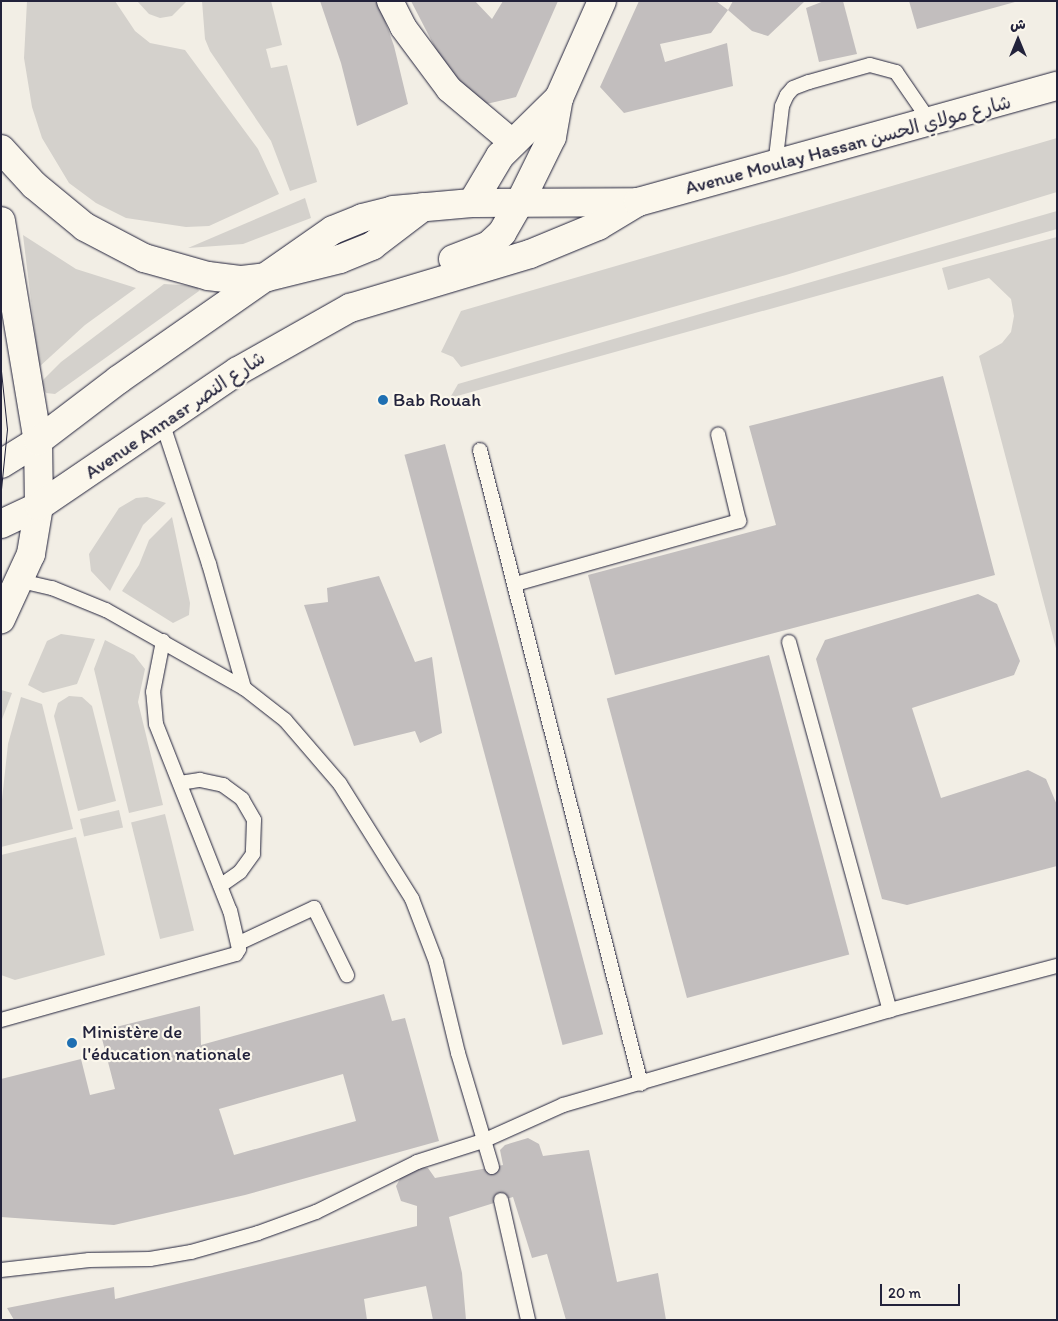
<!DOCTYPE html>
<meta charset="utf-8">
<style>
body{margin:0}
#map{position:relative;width:1058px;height:1321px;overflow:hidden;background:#f2eee5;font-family:Itim,"Playpen Sans Arabic",sans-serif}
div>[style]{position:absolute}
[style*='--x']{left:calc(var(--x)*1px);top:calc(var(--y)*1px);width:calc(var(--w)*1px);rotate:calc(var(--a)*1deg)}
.green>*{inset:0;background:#d4d1cc;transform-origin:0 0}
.building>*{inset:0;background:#c2bebe;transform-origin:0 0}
.roads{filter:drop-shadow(0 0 1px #22223b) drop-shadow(0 0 1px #22223b)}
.service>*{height:14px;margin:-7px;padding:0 7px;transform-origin:7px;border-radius:7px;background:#fbf7ec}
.minor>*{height:26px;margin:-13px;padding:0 13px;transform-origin:13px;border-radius:13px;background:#fbf7ec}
.tertiary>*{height:28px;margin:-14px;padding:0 14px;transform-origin:14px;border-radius:14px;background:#fbf7ec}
.primary>*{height:28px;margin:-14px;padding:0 14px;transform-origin:14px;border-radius:14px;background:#fbf7ec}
.tram>*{height:1px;margin:-0.5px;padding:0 0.5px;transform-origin:0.5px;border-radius:0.5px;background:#22223b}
.dots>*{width:14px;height:14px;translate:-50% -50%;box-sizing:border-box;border:2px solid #fbf7ec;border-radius:50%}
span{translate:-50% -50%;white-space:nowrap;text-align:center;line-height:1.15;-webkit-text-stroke:4.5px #fbf7ec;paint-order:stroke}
.street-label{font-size:19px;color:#22223b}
.poi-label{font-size:19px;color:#22223b}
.left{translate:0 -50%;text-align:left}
.frame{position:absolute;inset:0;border:2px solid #22223b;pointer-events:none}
.north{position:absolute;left:993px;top:15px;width:50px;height:50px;-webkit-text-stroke:4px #fbf7ec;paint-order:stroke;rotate:0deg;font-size:14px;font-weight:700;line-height:20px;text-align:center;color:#22223b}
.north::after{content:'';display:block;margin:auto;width:18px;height:22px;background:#22223b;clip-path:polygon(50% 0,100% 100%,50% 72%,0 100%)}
.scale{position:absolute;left:880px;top:1284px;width:80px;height:22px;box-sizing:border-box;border:2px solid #22223b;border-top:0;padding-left:6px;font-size:15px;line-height:18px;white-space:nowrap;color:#22223b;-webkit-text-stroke:4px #fbf7ec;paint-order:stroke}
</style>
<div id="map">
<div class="green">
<i style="clip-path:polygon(27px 1px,115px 1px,135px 31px,150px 43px,185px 50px,258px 149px,279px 194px,209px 226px,186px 227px,126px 218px,96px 203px,69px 183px,42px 138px,32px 107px,24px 58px)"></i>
<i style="clip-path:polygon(137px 1px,187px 1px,172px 16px,160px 18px,149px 14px)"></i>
<i style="clip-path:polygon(202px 1px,271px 1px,282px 45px,266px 49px,271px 68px,287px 65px,317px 182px,290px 191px,271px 141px,210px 51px,205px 39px)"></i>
<i style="clip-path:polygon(1057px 138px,1057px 192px,786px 275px,461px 367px,453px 357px,441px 352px,461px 311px)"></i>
<i style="clip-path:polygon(305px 198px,311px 218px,243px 244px,188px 248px)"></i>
<i style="clip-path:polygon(1057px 211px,1057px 229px,450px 398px,458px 384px)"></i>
<i style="clip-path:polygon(23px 235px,76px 269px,136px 288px,85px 325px,39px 367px)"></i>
<i style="clip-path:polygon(1057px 237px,1057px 652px,979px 356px,1002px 343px,1011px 332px,1014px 316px,1011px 299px,989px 278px,948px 290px,942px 268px)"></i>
<i style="clip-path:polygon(164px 284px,197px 286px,199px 291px,55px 394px,46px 393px,40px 383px,61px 362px)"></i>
<i style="clip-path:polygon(147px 497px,166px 503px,143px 525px,110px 591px,91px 571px,89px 554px,119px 508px,136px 498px)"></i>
<i style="clip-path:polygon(172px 517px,190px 603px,189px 615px,173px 623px,122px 591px,139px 565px,149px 540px)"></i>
<i style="clip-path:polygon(61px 634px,95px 639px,77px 684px,43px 693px,28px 685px,47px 641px)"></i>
<i style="clip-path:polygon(105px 640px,134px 655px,145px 669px,138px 702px,163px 805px,129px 813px,94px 669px)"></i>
<i style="clip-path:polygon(1px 690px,12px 693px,1px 722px)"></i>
<i style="clip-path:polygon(69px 696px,82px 697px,92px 706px,116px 801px,78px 811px,54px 716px,58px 703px)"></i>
<i style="clip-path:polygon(21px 697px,42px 704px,73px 829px,1px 847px,1px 809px,8px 744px)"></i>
<i style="left:119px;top:810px;width:18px;height:40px;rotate:77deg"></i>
<i style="left:165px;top:814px;width:120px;height:35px;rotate:76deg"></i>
<i style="clip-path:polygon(76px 837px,105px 955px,15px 980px,1px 975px,1px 855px)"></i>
</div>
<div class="building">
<i style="clip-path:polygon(320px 1px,378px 1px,394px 46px,408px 104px,357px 126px,341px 63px)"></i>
<i style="clip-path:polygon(411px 1px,475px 1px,492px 19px,503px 1px,558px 1px,516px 97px,482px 105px,444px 65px)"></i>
<i style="clip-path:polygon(639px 1px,716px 1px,728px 10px,711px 33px,660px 44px,665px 62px,727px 43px,733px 86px,624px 113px,600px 87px)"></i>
<i style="clip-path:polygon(733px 1px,805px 1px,768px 36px,752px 31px,728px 10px)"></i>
<i style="clip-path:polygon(824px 1px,843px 1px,857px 54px,819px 62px,806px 8px)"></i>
<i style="clip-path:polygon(909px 1px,1015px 1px,1015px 2px,917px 29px)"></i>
<i style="clip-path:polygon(943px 376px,995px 575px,615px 675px,588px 575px,776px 525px,749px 426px)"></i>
<i style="left:445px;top:444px;width:611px;height:42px;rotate:75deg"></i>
<i style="clip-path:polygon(379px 576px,415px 662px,432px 657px,442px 733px,420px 743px,415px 731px,354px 746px,304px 605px,328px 602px,327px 588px)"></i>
<i style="clip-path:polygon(978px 594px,997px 604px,1020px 661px,1014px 675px,912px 708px,941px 798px,1028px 770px,1046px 779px,1057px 805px,1057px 866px,907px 905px,882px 899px,816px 659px,825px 640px)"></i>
<i style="left:769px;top:655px;width:310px;height:168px;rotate:75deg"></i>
<i style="clip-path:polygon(evenodd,384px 994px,392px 1021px,405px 1018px,439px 1141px,245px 1195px,114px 1225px,1px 1217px,1px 1079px,81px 1059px,90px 1095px,115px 1089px,100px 1031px,200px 1006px,201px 1045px,384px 994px,343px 1074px,356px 1121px,234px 1155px,219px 1109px,343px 1074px)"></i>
<i style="clip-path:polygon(528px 1138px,539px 1144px,543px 1156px,589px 1150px,617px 1282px,658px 1273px,666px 1320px,566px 1320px,547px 1254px,532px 1258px,513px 1197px,449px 1217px,462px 1273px,466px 1320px,433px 1320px,426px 1286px,364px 1299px,367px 1320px,14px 1320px,7px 1308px,114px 1287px,115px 1299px,417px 1226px,417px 1206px,401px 1201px,396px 1186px,401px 1177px,416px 1166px,428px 1168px,435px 1178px,503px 1165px,500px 1150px,505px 1145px)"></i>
</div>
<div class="roads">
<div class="service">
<i style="--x:775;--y:166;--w:60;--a:-83.3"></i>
<i style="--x:782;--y:106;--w:12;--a:-66"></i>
<i style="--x:787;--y:95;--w:9;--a:-49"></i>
<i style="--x:793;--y:88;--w:17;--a:-21"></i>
<i style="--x:809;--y:82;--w:63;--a:-15.6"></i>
<i style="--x:870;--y:65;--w:27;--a:15"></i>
<i style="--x:896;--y:72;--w:62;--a:55.5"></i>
<i style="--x:162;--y:422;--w:150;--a:71.7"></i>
<i style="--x:209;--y:564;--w:129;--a:74.2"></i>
<i style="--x:480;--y:450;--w:654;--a:75.75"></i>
<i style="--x:21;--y:581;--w:32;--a:13"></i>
<i style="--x:52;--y:588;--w:58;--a:22.2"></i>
<i style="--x:106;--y:610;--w:159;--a:29.5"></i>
<i style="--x:244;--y:688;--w:52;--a:38"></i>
<i style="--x:285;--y:720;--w:84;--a:49.3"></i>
<i style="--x:340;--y:784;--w:136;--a:57.9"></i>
<i style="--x:412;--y:899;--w:67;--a:69.1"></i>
<i style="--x:436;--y:962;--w:94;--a:76.4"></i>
<i style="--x:458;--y:1053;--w:119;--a:73.4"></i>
<i style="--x:515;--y:584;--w:233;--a:-15.7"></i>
<i style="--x:739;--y:521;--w:89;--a:-103.6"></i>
<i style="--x:789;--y:642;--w:382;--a:74.7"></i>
<i style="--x:180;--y:783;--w:20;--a:-9"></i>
<i style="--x:200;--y:780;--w:24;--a:12"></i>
<i style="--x:223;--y:785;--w:24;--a:36"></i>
<i style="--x:242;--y:799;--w:24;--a:60"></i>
<i style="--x:254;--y:820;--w:34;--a:92"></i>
<i style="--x:253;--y:854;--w:22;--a:126"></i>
<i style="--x:240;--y:872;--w:24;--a:145"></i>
<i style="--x:239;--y:943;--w:83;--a:-25"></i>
<i style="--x:314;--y:908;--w:75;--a:63.8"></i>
<i style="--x:1;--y:1020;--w:244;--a:-15.7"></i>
<i style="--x:236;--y:954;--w:6;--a:-59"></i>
<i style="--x:239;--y:949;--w:39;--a:-103"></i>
<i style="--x:230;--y:911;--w:201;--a:-111.6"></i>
<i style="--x:156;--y:724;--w:32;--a:-95"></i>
<i style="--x:153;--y:692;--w:52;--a:-78.9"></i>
<i style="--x:501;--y:1200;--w:123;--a:77.3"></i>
<i style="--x:1;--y:1270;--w:89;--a:-6.5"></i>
<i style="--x:89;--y:1260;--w:61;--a:-0.9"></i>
<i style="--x:150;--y:1259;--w:42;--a:-9.7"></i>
<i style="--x:191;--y:1252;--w:70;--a:-15.8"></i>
<i style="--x:258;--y:1233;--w:62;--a:-19.9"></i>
<i style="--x:316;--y:1212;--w:113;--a:-26.3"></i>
<i style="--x:417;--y:1162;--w:69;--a:-17.7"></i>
<i style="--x:483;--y:1141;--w:88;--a:-24.2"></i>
<i style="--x:563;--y:1105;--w:341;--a:-16.2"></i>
<i style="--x:890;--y:1010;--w:173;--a:-14.8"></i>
</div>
<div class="minor">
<i style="--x:390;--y:1;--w:29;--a:63"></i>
<i style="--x:403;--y:27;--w:77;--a:53.4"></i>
<i style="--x:449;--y:89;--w:82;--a:40.1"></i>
</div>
<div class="tertiary">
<i style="--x:520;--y:202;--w:72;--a:-63.8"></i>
<i style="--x:552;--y:137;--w:40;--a:-80"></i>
<i style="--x:559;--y:98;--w:106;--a:-66.1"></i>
<i style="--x:472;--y:203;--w:55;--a:-59.2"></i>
<i style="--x:500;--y:156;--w:83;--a:-44.5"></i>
</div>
<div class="primary">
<i style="--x:1;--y:149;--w:49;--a:47.5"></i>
<i style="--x:34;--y:185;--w:66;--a:39.5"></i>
<i style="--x:85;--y:227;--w:67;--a:27.7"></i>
<i style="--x:144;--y:258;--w:66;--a:15.7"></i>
<i style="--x:208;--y:276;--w:34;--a:7"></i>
<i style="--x:242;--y:280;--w:26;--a:-7"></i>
<i style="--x:268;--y:277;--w:74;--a:-14"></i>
<i style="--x:340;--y:259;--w:35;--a:-22"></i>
<i style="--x:372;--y:246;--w:64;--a:-37.4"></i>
<i style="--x:1;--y:221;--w:223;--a:80.5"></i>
<i style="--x:38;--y:441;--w:65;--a:89.1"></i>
<i style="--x:39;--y:506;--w:49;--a:99.5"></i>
<i style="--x:31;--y:554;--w:72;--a:114.8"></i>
<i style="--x:453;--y:259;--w:39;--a:-21"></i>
<i style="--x:489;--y:245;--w:18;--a:-43"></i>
<i style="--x:502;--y:233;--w:36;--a:-60"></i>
<i style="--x:1;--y:464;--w:44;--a:-31.9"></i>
<i style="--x:38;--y:441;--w:101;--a:-37.3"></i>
<i style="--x:118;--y:380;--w:262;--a:-34.9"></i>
<i style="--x:333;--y:230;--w:31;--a:-22"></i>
<i style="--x:362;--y:218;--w:32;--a:-14"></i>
<i style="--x:393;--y:210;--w:79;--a:-5.1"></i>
<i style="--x:472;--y:203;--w:166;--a:-0.3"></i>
<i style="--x:1;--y:524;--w:42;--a:-25.3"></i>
<i style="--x:39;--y:506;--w:240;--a:-34.2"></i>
<i style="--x:238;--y:371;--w:129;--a:-29.4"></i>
<i style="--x:350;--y:308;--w:188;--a:-16.7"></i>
<i style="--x:530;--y:254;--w:74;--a:-22.4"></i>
<i style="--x:598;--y:226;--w:47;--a:-31"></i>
<i style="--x:638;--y:202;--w:435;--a:-15.5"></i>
</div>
</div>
<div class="tram">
<i style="--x:1;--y:371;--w:58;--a:84.1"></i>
<i style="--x:7;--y:429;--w:60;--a:95.7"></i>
</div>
<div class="dots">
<i style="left:383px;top:400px;background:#1f6fb2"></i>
<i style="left:72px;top:1043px;background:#1f6fb2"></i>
</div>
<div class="street-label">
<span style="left:848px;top:145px;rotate:-15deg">Avenue Moulay Hassan شارع مولاي الحسن</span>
<span style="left:175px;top:415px;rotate:-34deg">Avenue Annasr شارع النصر</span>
</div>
<div class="poi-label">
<span class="left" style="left:393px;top:400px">Bab Rouah</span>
<span class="left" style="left:82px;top:1043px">Ministère de<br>l'éducation nationale</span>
</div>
<div class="frame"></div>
<div class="north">ش</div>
<div class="scale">20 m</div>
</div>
